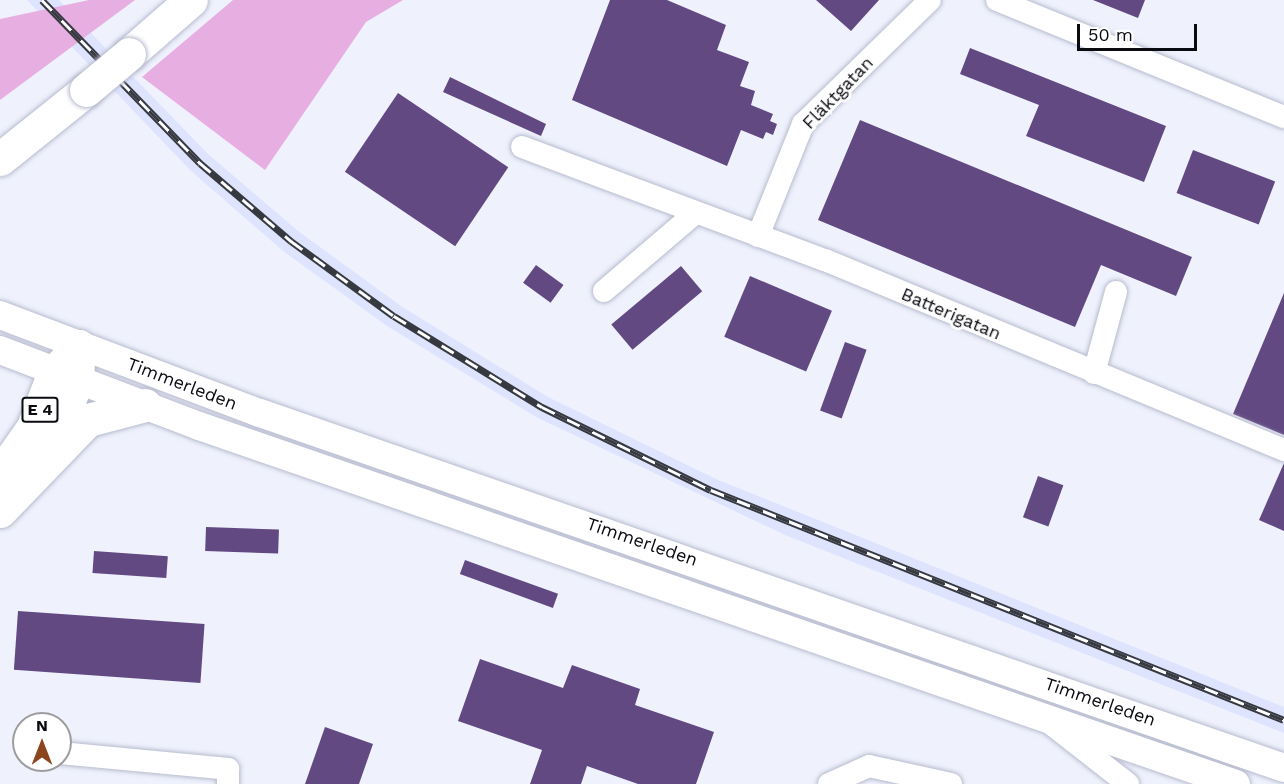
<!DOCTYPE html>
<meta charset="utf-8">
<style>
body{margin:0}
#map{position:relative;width:1284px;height:784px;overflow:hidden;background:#eff2fd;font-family:"Work Sans",sans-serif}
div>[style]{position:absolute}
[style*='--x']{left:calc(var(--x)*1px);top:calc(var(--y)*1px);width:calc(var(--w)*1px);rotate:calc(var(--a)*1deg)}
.built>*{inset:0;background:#dfe4fe}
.forest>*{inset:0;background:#e7aee2}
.building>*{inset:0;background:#624982;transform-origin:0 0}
.roads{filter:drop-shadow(0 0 2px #b7bbce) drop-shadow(0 0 2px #b7bbce)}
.minor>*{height:22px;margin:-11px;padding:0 11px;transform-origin:11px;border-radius:11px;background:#fff}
.major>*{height:28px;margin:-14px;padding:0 14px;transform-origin:14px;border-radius:14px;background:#fff}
.highway>*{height:33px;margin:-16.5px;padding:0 16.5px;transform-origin:16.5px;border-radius:16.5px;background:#fff}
.rail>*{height:7px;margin-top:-3.5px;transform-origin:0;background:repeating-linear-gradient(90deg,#fff 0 14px,#373940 0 28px);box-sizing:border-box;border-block:2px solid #373940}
.bridges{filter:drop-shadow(0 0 2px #b7bbce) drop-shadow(0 0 2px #b7bbce)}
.highway-bridge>*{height:33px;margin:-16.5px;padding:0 16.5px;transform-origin:16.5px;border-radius:16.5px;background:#fff}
span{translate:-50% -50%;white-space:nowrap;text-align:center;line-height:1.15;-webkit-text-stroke:6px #fff;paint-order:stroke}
.shield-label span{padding:2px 4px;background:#fff;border:2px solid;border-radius:4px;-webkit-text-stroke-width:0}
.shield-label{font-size:16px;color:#0a0b11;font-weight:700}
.street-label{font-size:18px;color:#0a0b11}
.north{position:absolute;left:12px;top:712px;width:60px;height:60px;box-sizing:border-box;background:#fff;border:2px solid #9d9da0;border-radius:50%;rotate:0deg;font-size:16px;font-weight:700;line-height:24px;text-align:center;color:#0a0b11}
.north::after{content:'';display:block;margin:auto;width:21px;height:27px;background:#8b461d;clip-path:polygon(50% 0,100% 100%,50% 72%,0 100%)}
.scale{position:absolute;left:1077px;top:24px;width:120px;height:27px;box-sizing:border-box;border:3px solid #0a0b11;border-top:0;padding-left:8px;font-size:18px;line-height:21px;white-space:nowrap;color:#0a0b11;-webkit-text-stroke:4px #fff;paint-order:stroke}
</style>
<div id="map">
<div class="built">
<i style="clip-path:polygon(27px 0,59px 0,208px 154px,298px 231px,401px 306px,548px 397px,716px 479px,1284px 707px,1284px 733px,785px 535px,536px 417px,387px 326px,283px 251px,191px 171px)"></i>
</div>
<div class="forest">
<i style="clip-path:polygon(89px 0,135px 0,0 100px,0 19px)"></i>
<i style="clip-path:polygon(233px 0,403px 0,366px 22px,265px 170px,142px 77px)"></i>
</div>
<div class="building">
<i style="clip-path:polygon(610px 0,667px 0,726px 25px,717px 50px,749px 62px,740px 86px,755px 91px,751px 105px,773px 114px,770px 121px,777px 124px,773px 135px,766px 132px,763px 139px,741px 130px,727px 166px,572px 100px)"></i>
<i style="clip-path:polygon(816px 0,879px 0,851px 31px)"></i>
<i style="clip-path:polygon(1093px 0,1145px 0,1138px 18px)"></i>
<i style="clip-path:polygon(970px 48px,1166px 126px,1144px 182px,1026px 136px,1039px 105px,960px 74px)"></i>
<i style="clip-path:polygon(450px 77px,546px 124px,541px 136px,443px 92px)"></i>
<i style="left:398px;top:93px;width:133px;height:95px;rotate:34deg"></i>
<i style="clip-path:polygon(860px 120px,1192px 257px,1176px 296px,1101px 265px,1075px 327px,818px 220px)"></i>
<i style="left:1193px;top:150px;width:88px;height:46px;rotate:21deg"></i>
<i style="left:536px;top:265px;width:34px;height:22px;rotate:36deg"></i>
<i style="left:681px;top:266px;width:33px;height:91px;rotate:50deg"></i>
<i style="left:750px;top:276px;width:89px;height:66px;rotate:23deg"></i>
<i style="clip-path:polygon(1284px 293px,1284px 435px,1233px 414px)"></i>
<i style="left:845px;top:342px;width:23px;height:73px;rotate:20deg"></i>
<i style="clip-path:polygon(1284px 463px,1284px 531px,1259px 520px)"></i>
<i style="left:1038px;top:476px;width:27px;height:44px;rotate:20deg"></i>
<i style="left:206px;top:527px;width:73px;height:24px;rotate:2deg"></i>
<i style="left:94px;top:551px;width:74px;height:22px;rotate:4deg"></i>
<i style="left:465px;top:560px;width:99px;height:15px;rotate:20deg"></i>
<i style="left:18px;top:611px;width:187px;height:59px;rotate:4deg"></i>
<i style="clip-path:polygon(480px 659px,563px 688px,572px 665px,640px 689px,635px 705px,714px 732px,696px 784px,638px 784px,587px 766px,581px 784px,530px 784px,542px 750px,458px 721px)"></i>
<i style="clip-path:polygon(325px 727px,373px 744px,359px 784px,305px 784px)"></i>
</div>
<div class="roads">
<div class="minor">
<i style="--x:997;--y:0;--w:310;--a:22.2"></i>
<i style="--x:522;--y:147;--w:323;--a:20.5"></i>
<i style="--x:825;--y:260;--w:497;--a:22.5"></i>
<i style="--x:758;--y:236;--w:121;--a:-68.1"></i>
<i style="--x:803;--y:124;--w:177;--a:-44.3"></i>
<i style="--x:604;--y:291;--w:118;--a:-40.5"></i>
<i style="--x:1094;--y:373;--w:84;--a:-74.8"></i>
<i style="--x:1050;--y:723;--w:99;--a:38"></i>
<i style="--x:60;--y:753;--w:169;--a:5.4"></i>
<i style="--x:228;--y:769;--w:15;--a:90"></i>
<i style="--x:829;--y:784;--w:44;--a:-24.2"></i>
<i style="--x:869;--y:766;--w:84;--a:12.4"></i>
</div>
<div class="major">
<i style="--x:0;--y:315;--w:278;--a:20.7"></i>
<i style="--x:260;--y:413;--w:1084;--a:19.12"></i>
<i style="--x:0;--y:350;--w:213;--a:20.9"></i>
<i style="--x:199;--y:426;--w:1097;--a:19.05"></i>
</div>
<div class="highway">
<i style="--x:129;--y:54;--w:82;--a:-41.1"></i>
<i style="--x:0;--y:159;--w:110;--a:-38.7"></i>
<i style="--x:50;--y:447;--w:71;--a:-67.8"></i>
<i style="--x:77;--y:381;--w:35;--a:-87"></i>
<i style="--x:0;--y:474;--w:57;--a:-54.9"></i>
<i style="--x:33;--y:427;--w:59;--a:-69.1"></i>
<i style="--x:54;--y:372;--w:36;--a:-46"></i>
<i style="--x:0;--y:511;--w:127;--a:-46"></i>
<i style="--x:88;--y:420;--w:59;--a:-14.7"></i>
</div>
</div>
<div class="rail">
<i style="--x:42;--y:0;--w:227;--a:45.9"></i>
<i style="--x:200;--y:163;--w:120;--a:40.6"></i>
<i style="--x:291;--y:241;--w:127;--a:36.1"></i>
<i style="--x:394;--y:316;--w:174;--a:31.6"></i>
<i style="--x:542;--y:407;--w:188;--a:26.2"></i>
<i style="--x:711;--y:490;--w:617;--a:21.87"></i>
</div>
<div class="bridges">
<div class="highway-bridge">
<i style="--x:86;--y:90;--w:56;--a:-39.9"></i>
</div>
</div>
<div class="shield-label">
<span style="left:40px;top:410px">E 4</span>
</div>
<div class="street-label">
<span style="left:838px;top:93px;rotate:-46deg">Fläktgatan</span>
<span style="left:951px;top:314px;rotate:23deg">Batterigatan</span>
<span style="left:182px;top:384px;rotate:21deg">Timmerleden</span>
<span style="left:642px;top:542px;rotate:19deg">Timmerleden</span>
<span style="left:1100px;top:702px;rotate:19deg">Timmerleden</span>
</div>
<div class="north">N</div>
<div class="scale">50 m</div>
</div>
